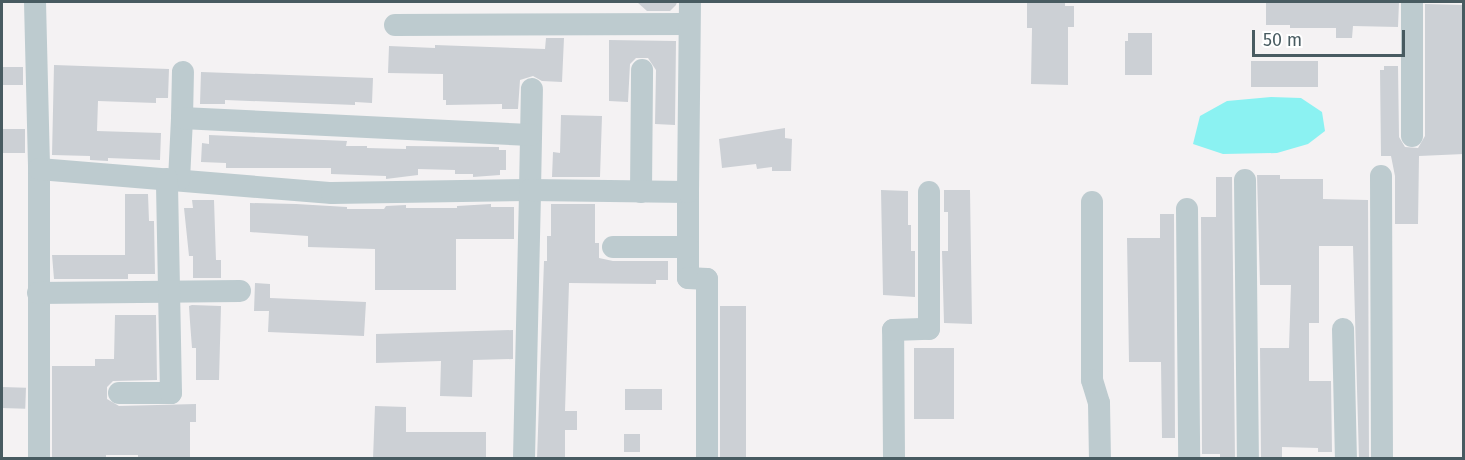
<!DOCTYPE html>
<style>
body{margin:0}
#map{position:relative;width:1465px;height:460px;overflow:hidden;background:#f4f2f3;font-family:"Fira Sans",sans-serif}
div>[style]{position:absolute}
[style*='--x']{left:calc(var(--x)*1px);top:calc(var(--y)*1px);width:calc(var(--w)*1px);rotate:calc(var(--a)*1deg)}
.water>*{inset:0;background:#8bf2f2}
.building>*{inset:0;background:#ccd0d5;transform-origin:0 0}
.minor>*{height:22px;margin:-11px;padding:0 11px;transform-origin:11px;border-radius:11px;background:#bdcbcf}
span{translate:-50% -50%;white-space:nowrap;text-align:center;line-height:1.15;-webkit-text-stroke:4.5px #fff;paint-order:stroke}
.frame{position:absolute;inset:0;border:3px solid #485b61;pointer-events:none}
.scale{position:absolute;left:1252px;top:30px;width:153px;height:27px;box-sizing:border-box;border:3px solid #485b61;border-top:0;padding-left:8px;font-size:18px;line-height:21px;white-space:nowrap;color:#485b61;-webkit-text-stroke:4px #fff;paint-order:stroke}
</style>
<div id="map">
<div class="water">
<i style="clip-path:polygon(1271px 97px,1301px 98px,1322px 112px,1325px 131px,1308px 144px,1277px 153px,1223px 154px,1193px 144px,1200px 116px,1227px 101px)"></i>
</div>
<div class="building">
<i style="clip-path:polygon(637px 2px,677px 2px,676px 5px,670px 11px,647px 11px)"></i>
<i style="clip-path:polygon(1027px 2px,1065px 2px,1065px 6px,1074px 6px,1074px 27px,1068px 27px,1068px 85px,1031px 84px,1032px 28px,1027px 28px)"></i>
<i style="clip-path:polygon(1266px 2px,1399px 2px,1398px 27px,1353px 26px,1352px 38px,1336px 38px,1336px 28px,1290px 28px,1290px 25px,1266px 25px)"></i>
<i style="clip-path:polygon(1425px 4px,1464px 5px,1464px 154px,1419px 156px,1418px 224px,1395px 224px,1395px 176px,1391px 156px,1381px 156px,1380px 70px,1384px 70px,1384px 66px,1398px 66px,1399px 137px,1405px 147px,1418px 148px,1425px 136px)"></i>
<i style="clip-path:polygon(1128px 33px,1152px 33px,1152px 75px,1125px 75px,1125px 41px,1128px 41px)"></i>
<i style="clip-path:polygon(546px 38px,564px 38px,562px 82px,542px 81px,533px 76px,520px 80px,518px 109px,502px 109px,502px 104px,446px 105px,446px 100px,443px 100px,443px 74px,388px 73px,389px 46px,435px 48px,435px 45px,545px 49px)"></i>
<i style="clip-path:polygon(609px 40px,676px 41px,675px 125px,655px 124px,656px 70px,648px 58px,636px 58px,630px 64px,628px 102px,609px 101px)"></i>
<i style="left:1251px;top:61px;width:67px;height:26px"></i>
<i style="clip-path:polygon(54px 65px,169px 69px,168px 98px,156px 98px,156px 103px,98px 101px,97px 131px,161px 133px,160px 160px,108px 158px,108px 161px,90px 160px,90px 156px,52px 155px)"></i>
<i style="left:2px;top:67px;width:21px;height:18px"></i>
<i style="clip-path:polygon(201px 72px,373px 78px,372px 103px,355px 102px,355px 105px,225px 100px,225px 104px,200px 104px)"></i>
<i style="clip-path:polygon(561px 115px,602px 116px,600px 177px,552px 177px,553px 152px,560px 153px)"></i>
<i style="clip-path:polygon(785px 128px,785px 138px,792px 139px,791px 171px,772px 171px,772px 167px,757px 169px,756px 164px,722px 168px,719px 139px)"></i>
<i style="left:2px;top:129px;width:23px;height:24px"></i>
<i style="clip-path:polygon(209px 135px,347px 141px,346px 146px,367px 146px,367px 148px,406px 149px,406px 146px,499px 147px,499px 150px,506px 150px,506px 170px,500px 170px,500px 175px,473px 177px,473px 174px,455px 174px,455px 170px,418px 169px,418px 175px,386px 179px,386px 176px,331px 174px,331px 168px,226px 168px,226px 163px,201px 162px,202px 143px,209px 144px)"></i>
<i style="clip-path:polygon(1257px 175px,1280px 175px,1280px 179px,1323px 179px,1323px 199px,1368px 200px,1369px 459px,1359px 459px,1353px 246px,1319px 246px,1319px 323px,1309px 323px,1309px 381px,1331px 381px,1332px 452px,1318px 452px,1318px 448px,1282px 447px,1282px 459px,1261px 459px,1260px 348px,1289px 348px,1291px 285px,1260px 285px)"></i>
<i style="clip-path:polygon(1216px 177px,1232px 177px,1235px 459px,1220px 459px,1220px 454px,1202px 454px,1201px 217px,1216px 217px)"></i>
<i style="clip-path:polygon(881px 190px,908px 191px,908px 225px,911px 225px,911px 251px,915px 251px,915px 297px,883px 295px)"></i>
<i style="clip-path:polygon(944px 190px,970px 190px,972px 324px,944px 323px,942px 251px,948px 251px,948px 212px,944px 212px)"></i>
<i style="clip-path:polygon(125px 194px,148px 194px,149px 221px,154px 221px,155px 274px,128px 274px,128px 279px,54px 279px,52px 255px,125px 255px)"></i>
<i style="clip-path:polygon(192px 200px,214px 200px,216px 260px,221px 260px,221px 278px,193px 278px,193px 256px,189px 256px,184px 208px,193px 208px)"></i>
<i style="clip-path:polygon(250px 203px,296px 204px,347px 207px,347px 209px,384px 209px,386px 206px,406px 205px,406px 208px,457px 208px,457px 206px,491px 204px,491px 207px,514px 207px,514px 239px,456px 239px,456px 290px,375px 290px,375px 249px,308px 247px,308px 236px,250px 232px)"></i>
<i style="clip-path:polygon(551px 204px,595px 204px,595px 243px,599px 243px,599px 258px,613px 261px,668px 261px,668px 280px,656px 280px,656px 284px,569px 283px,565px 411px,577px 411px,577px 430px,565px 430px,565px 459px,537px 459px,544px 261px,547px 261px,547px 236px,551px 236px)"></i>
<i style="clip-path:polygon(1160px 214px,1174px 214px,1175px 438px,1162px 438px,1161px 362px,1129px 362px,1127px 238px,1160px 238px)"></i>
<i style="clip-path:polygon(255px 283px,270px 284px,270px 298px,366px 302px,364px 336px,268px 332px,269px 311px,254px 311px)"></i>
<i style="clip-path:polygon(192px 305px,221px 306px,219px 380px,196px 380px,196px 348px,192px 348px,190px 322px,189px 306px)"></i>
<i style="left:720px;top:306px;width:26px;height:153px"></i>
<i style="clip-path:polygon(115px 315px,156px 315px,157px 380px,113px 381px,107px 387px,107px 399px,119px 406px,196px 404px,196px 422px,190px 422px,190px 459px,138px 459px,138px 455px,106px 455px,106px 459px,52px 459px,52px 366px,95px 366px,95px 359px,114px 359px)"></i>
<i style="clip-path:polygon(513px 330px,513px 359px,473px 360px,472px 397px,440px 396px,441px 361px,376px 363px,376px 334px)"></i>
<i style="left:914px;top:348px;width:40px;height:71px"></i>
<i style="left:2px;top:387px;width:24px;height:21px;rotate:2deg"></i>
<i style="left:625px;top:389px;width:37px;height:21px"></i>
<i style="clip-path:polygon(375px 406px,406px 407px,406px 432px,486px 432px,486px 459px,373px 459px)"></i>
<i style="left:624px;top:434px;width:16px;height:18px"></i>
</div>
<div class="minor">
<i style="--x:35;--y:2;--w:167;--a:88.6"></i>
<i style="--x:39;--y:169;--w:289;--a:90"></i>
<i style="--x:1412;--y:2;--w:134;--a:90"></i>
<i style="--x:395;--y:25;--w:294;--a:-0.2"></i>
<i style="--x:182;--y:118;--w:46;--a:-88.8"></i>
<i style="--x:39;--y:169;--w:294;--a:4.7"></i>
<i style="--x:332;--y:193;--w:198;--a:-0.9"></i>
<i style="--x:530;--y:190;--w:101;--a:-88.9"></i>
<i style="--x:1381;--y:176;--w:282;--a:89.8"></i>
<i style="--x:179;--y:180;--w:62;--a:-87.2"></i>
<i style="--x:182;--y:118;--w:349;--a:2.8"></i>
<i style="--x:1245;--y:180;--w:278;--a:89.4"></i>
<i style="--x:641;--y:192;--w:122;--a:-89.5"></i>
<i style="--x:688;--y:192;--w:86;--a:90"></i>
<i style="--x:688;--y:278;--w:19;--a:3"></i>
<i style="--x:707;--y:279;--w:179;--a:90"></i>
<i style="--x:1092;--y:202;--w:178;--a:90"></i>
<i style="--x:1092;--y:380;--w:24;--a:73"></i>
<i style="--x:1099;--y:403;--w:55;--a:89"></i>
<i style="--x:1187;--y:209;--w:249;--a:89.5"></i>
<i style="--x:613;--y:247;--w:75;--a:0"></i>
<i style="--x:38;--y:293;--w:202;--a:-0.6"></i>
<i style="--x:1343;--y:329;--w:129;--a:88.7"></i>
<i style="--x:119;--y:393;--w:52;--a:0"></i>
<i style="--x:171;--y:393;--w:214;--a:-91.1"></i>
<i style="--x:524;--y:458;--w:268;--a:-88.7"></i>
<i style="--x:530;--y:190;--w:158;--a:0.7"></i>
<i style="--x:688;--y:192;--w:190;--a:-89.4"></i>
<i style="--x:894;--y:458;--w:128;--a:-90.4"></i>
<i style="--x:893;--y:330;--w:36;--a:-2"></i>
<i style="--x:929;--y:329;--w:137;--a:-90"></i>
</div>
<div class="frame"></div>
<div class="scale">50 m</div>
</div>
